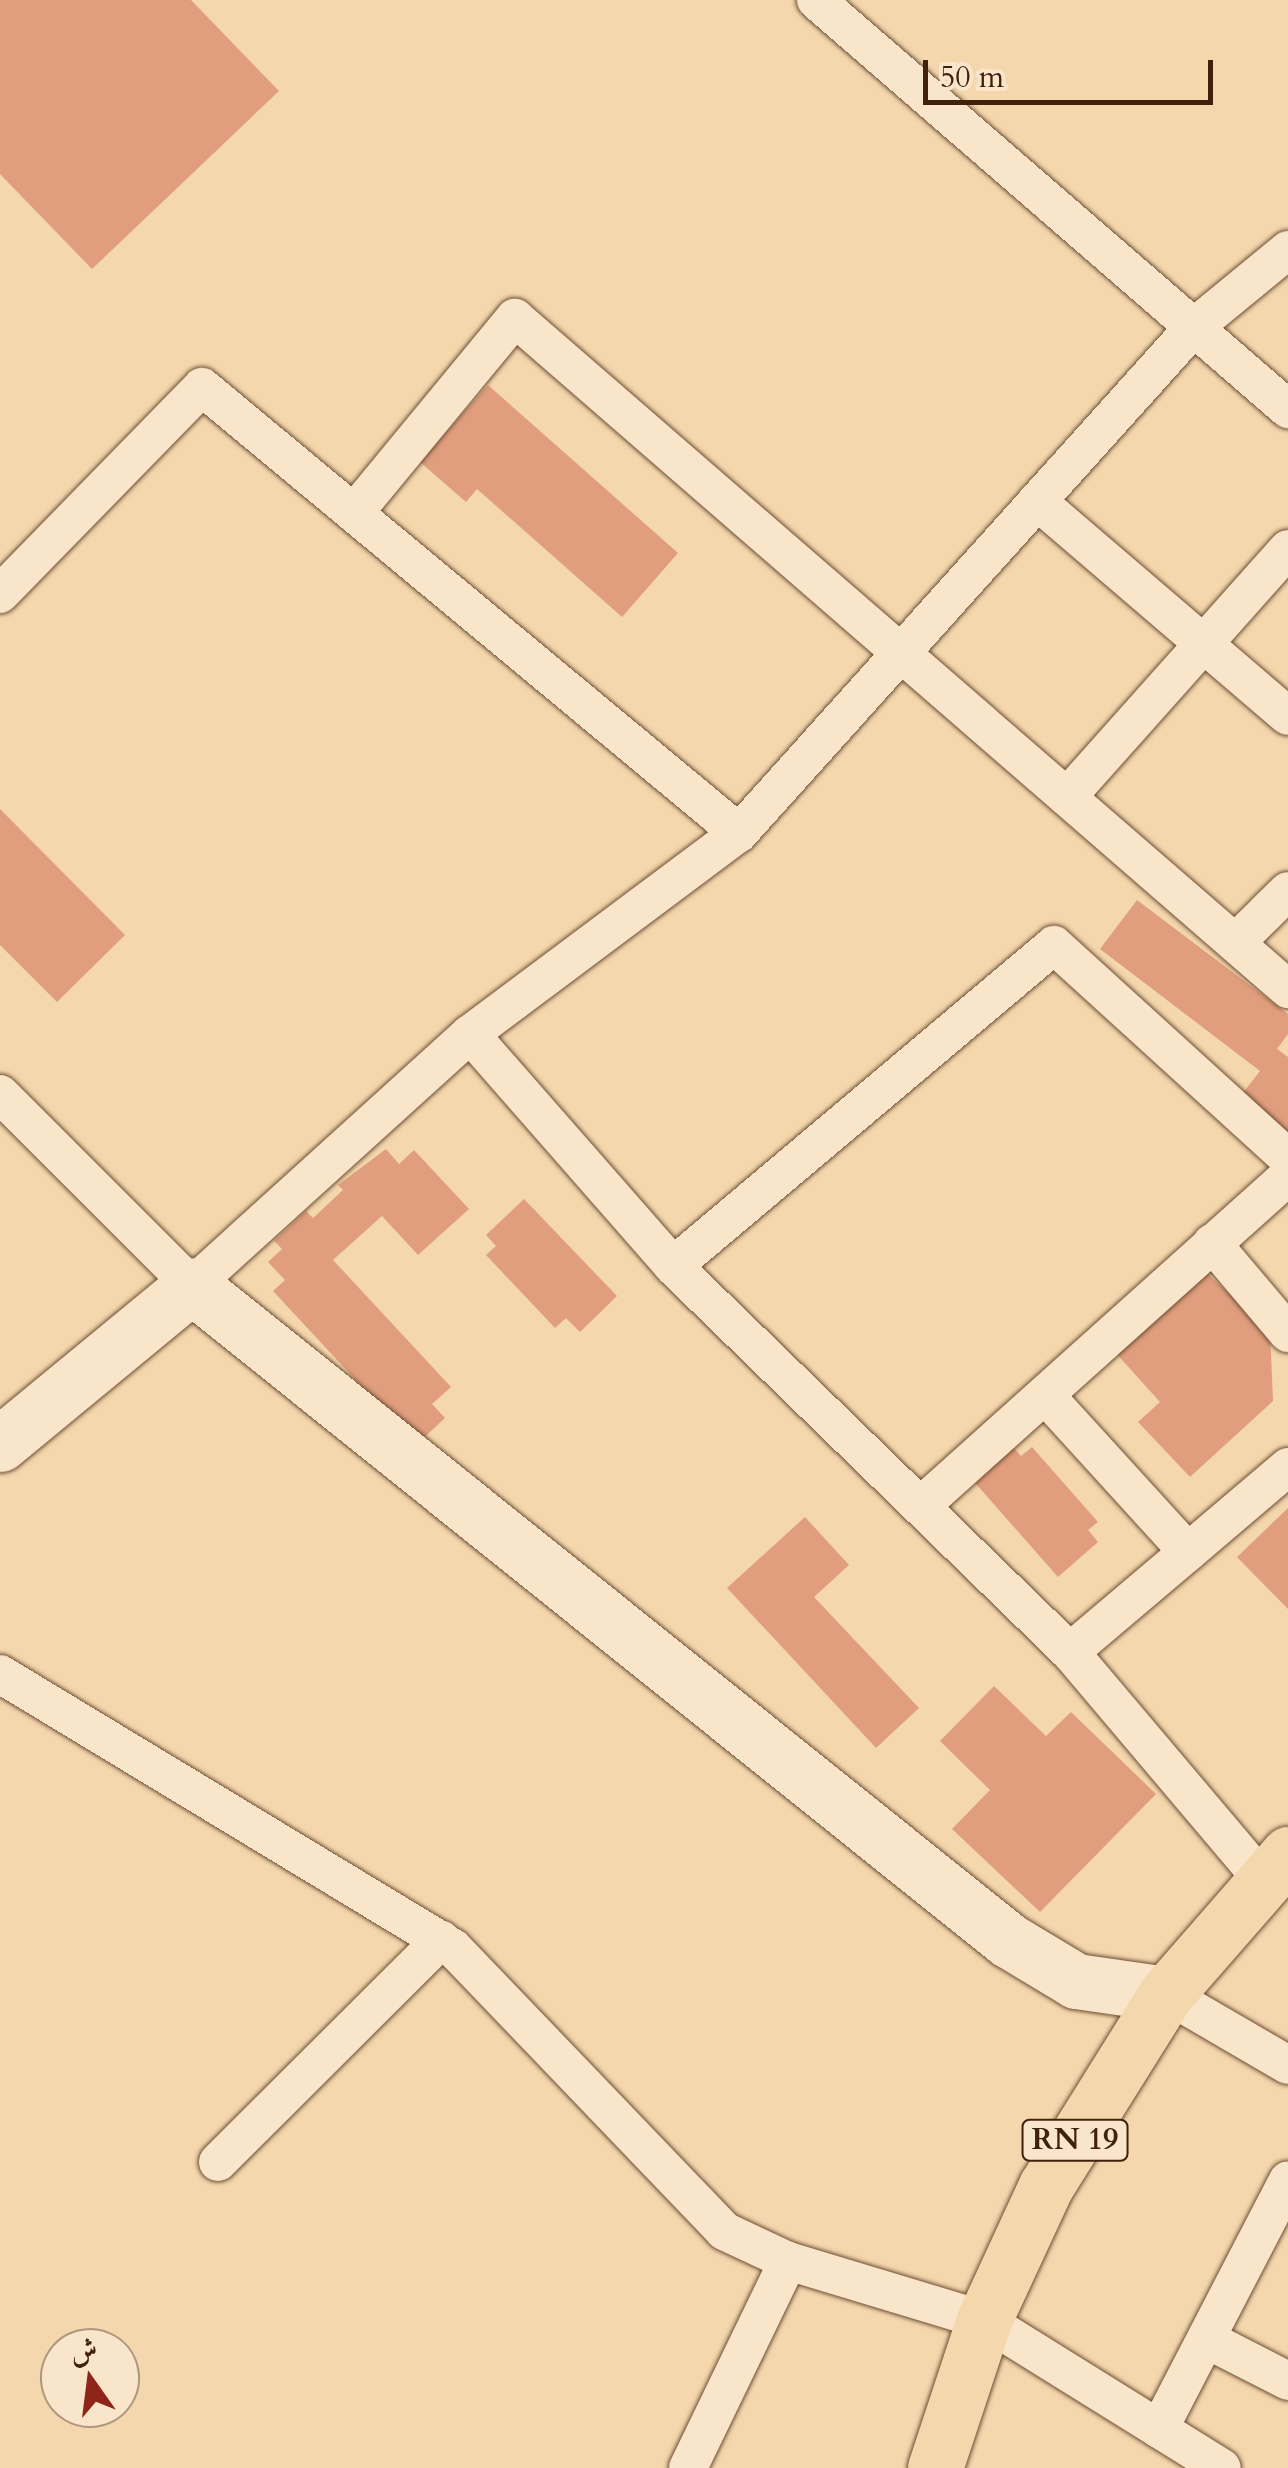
<!DOCTYPE html>
<meta charset="utf-8">
<style>
body{margin:0}
#map{position:relative;width:1288px;height:2468px;overflow:hidden;background:#f4d7ad;font-family:Cardo,Amiri,serif}
div>[style]{position:absolute}
[style*='--x']{left:calc(var(--x)*1px);top:calc(var(--y)*1px);width:calc(var(--w)*1px);rotate:calc(var(--a)*1deg)}
.building>*{inset:0;background:#e09e7e}
.roads{filter:drop-shadow(0 0 2px #6e4e34) drop-shadow(0 0 2px #6e4e34)}
.minor>*{height:38px;margin:-19px;padding:0 19px;transform-origin:19px;border-radius:19px;background:#f8e5ca}
.secondary>*{height:55px;margin:-27.5px;padding:0 27.5px;transform-origin:27.5px;border-radius:27.5px;background:#f8e5ca}
.primary>*{height:55px;margin:-27.5px;padding:0 27.5px;transform-origin:27.5px;border-radius:27.5px;background:#f4d7ad}
span{translate:-50% -50%;white-space:nowrap;text-align:center;line-height:1.15;-webkit-text-stroke:8px #f8e5ca;paint-order:stroke}
.shield-label span{padding:2px 8px;background:#f8e5ca;border:2px solid;border-radius:8px;-webkit-text-stroke-width:0}
.shield-label{font-size:30px;color:#41210c;font-weight:700}
.north{position:absolute;left:40px;top:2328px;width:100px;height:100px;box-sizing:border-box;background:#f8e5ca;border:2px solid #af977e;border-radius:50%;rotate:346deg;font-size:28px;font-weight:700;line-height:40px;text-align:center;color:#41210c}
.north::after{content:'';display:block;margin:auto;width:35px;height:45px;background:#8f2418;clip-path:polygon(50% 0,100% 100%,50% 72%,0 100%)}
.scale{position:absolute;left:923px;top:60px;width:290px;height:45px;box-sizing:border-box;border:5px solid #41210c;border-top:0;padding-left:12px;font-size:30px;line-height:35px;white-space:nowrap;color:#41210c;-webkit-text-stroke:8px #f8e5ca;paint-order:stroke}
</style>
<div id="map">
<div class="building">
<i style="clip-path:polygon(0 0,191px 0,279px 91px,92px 269px,0 174px)"></i>
<i style="clip-path:polygon(488px 385px,678px 553px,622px 617px,477px 489px,466px 502px,420px 462px)"></i>
<i style="clip-path:polygon(0 809px,125px 935px,57px 1002px,0 945px)"></i>
<i style="clip-path:polygon(1137px 900px,1288px 1014px,1288px 1034px,1277px 1049px,1288px 1057px,1288px 1135px,1239px 1098px,1260px 1071px,1100px 949px)"></i>
<i style="clip-path:polygon(386px 1149px,399px 1164px,414px 1150px,469px 1209px,418px 1255px,382px 1216px,333px 1260px,451px 1387px,432px 1404px,445px 1418px,416px 1445px,273px 1291px,285px 1280px,268px 1262px,282px 1249px,274px 1241px,306px 1211px,313px 1218px,343px 1190px,338px 1185px)"></i>
<i style="clip-path:polygon(524px 1199px,617px 1296px,580px 1332px,566px 1318px,555px 1328px,486px 1255px,496px 1246px,486px 1235px)"></i>
<i style="clip-path:polygon(1203px 1270px,1270px 1330px,1273px 1401px,1190px 1477px,1138px 1422px,1160px 1402px,1114px 1351px)"></i>
<i style="clip-path:polygon(1008px 1441px,1021px 1456px,1032px 1447px,1098px 1522px,1088px 1530px,1098px 1542px,1058px 1577px,969px 1476px)"></i>
<i style="clip-path:polygon(1288px 1508px,1288px 1609px,1237px 1557px)"></i>
<i style="clip-path:polygon(805px 1517px,849px 1565px,814px 1597px,919px 1708px,876px 1748px,727px 1588px)"></i>
<i style="clip-path:polygon(994px 1686px,1046px 1736px,1071px 1712px,1156px 1794px,1040px 1912px,952px 1829px,990px 1790px,940px 1741px)"></i>
</div>
<div class="roads">
<div class="minor">
<i style="--x:816;--y:0;--w:625;--a:40.91"></i>
<i style="--x:1037;--y:501;--w:330;--a:40.6"></i>
<i style="--x:354;--y:513;--w:253;--a:-50.5"></i>
<i style="--x:515;--y:318;--w:1024;--a:40.96"></i>
<i style="--x:0;--y:594;--w:289;--a:-45.7"></i>
<i style="--x:202;--y:387;--w:698;--a:39.71"></i>
<i style="--x:1067;--y:797;--w:332;--a:-48.3"></i>
<i style="--x:1235;--y:943;--w:74;--a:-44.5"></i>
<i style="--x:470;--y:1034;--w:308;--a:48.8"></i>
<i style="--x:673;--y:1266;--w:554;--a:44.2"></i>
<i style="--x:1070;--y:1652;--w:296;--a:49.8"></i>
<i style="--x:0;--y:1094;--w:272;--a:45"></i>
<i style="--x:192;--y:1286;--w:375;--a:-42.2"></i>
<i style="--x:470;--y:1034;--w:336;--a:-36.8"></i>
<i style="--x:739;--y:833;--w:679;--a:-48.04"></i>
<i style="--x:1193;--y:328;--w:123;--a:-39.4"></i>
<i style="--x:1212;--y:1243;--w:118;--a:49.8"></i>
<i style="--x:673;--y:1266;--w:498;--a:-40.1"></i>
<i style="--x:1054;--y:945;--w:316;--a:42.3"></i>
<i style="--x:1045;--y:1395;--w:212;--a:47.7"></i>
<i style="--x:1188;--y:1552;--w:131;--a:-40.4"></i>
<i style="--x:924;--y:1503;--w:489;--a:-41.9"></i>
<i style="--x:1070;--y:1652;--w:155;--a:-40.3"></i>
<i style="--x:0;--y:1674;--w:529;--a:31.17"></i>
<i style="--x:453;--y:1948;--w:392;--a:46.2"></i>
<i style="--x:724;--y:2231;--w:71;--a:25.1"></i>
<i style="--x:788;--y:2261;--w:205;--a:16.8"></i>
<i style="--x:984;--y:2320;--w:280;--a:31.9"></i>
<i style="--x:1166;--y:1994;--w:141;--a:30.2"></i>
<i style="--x:218;--y:2162;--w:315;--a:-44.9"></i>
<i style="--x:1206;--y:2339;--w:92;--a:27.1"></i>
<i style="--x:1159;--y:2429;--w:280;--a:-62.6"></i>
<i style="--x:688;--y:2468;--w:230;--a:-64.2"></i>
</div>
<div class="secondary">
<i style="--x:0;--y:1444;--w:249;--a:-39.5"></i>
<i style="--x:192;--y:1286;--w:1046;--a:38.71"></i>
<i style="--x:1008;--y:1940;--w:79;--a:31.1"></i>
<i style="--x:1076;--y:1981;--w:91;--a:8.2"></i>
</div>
<div class="primary">
<i style="--x:935;--y:2468;--w:156;--a:-71.7"></i>
<i style="--x:984;--y:2320;--w:148;--a:-65.2"></i>
<i style="--x:1046;--y:2186;--w:226;--a:-58"></i>
<i style="--x:1166;--y:1994;--w:186;--a:-48.9"></i>
</div>
</div>
<div class="shield-label">
<span style="left:1075px;top:2140px">RN 19</span>
</div>
<div class="north">ش</div>
<div class="scale">50 m</div>
</div>
